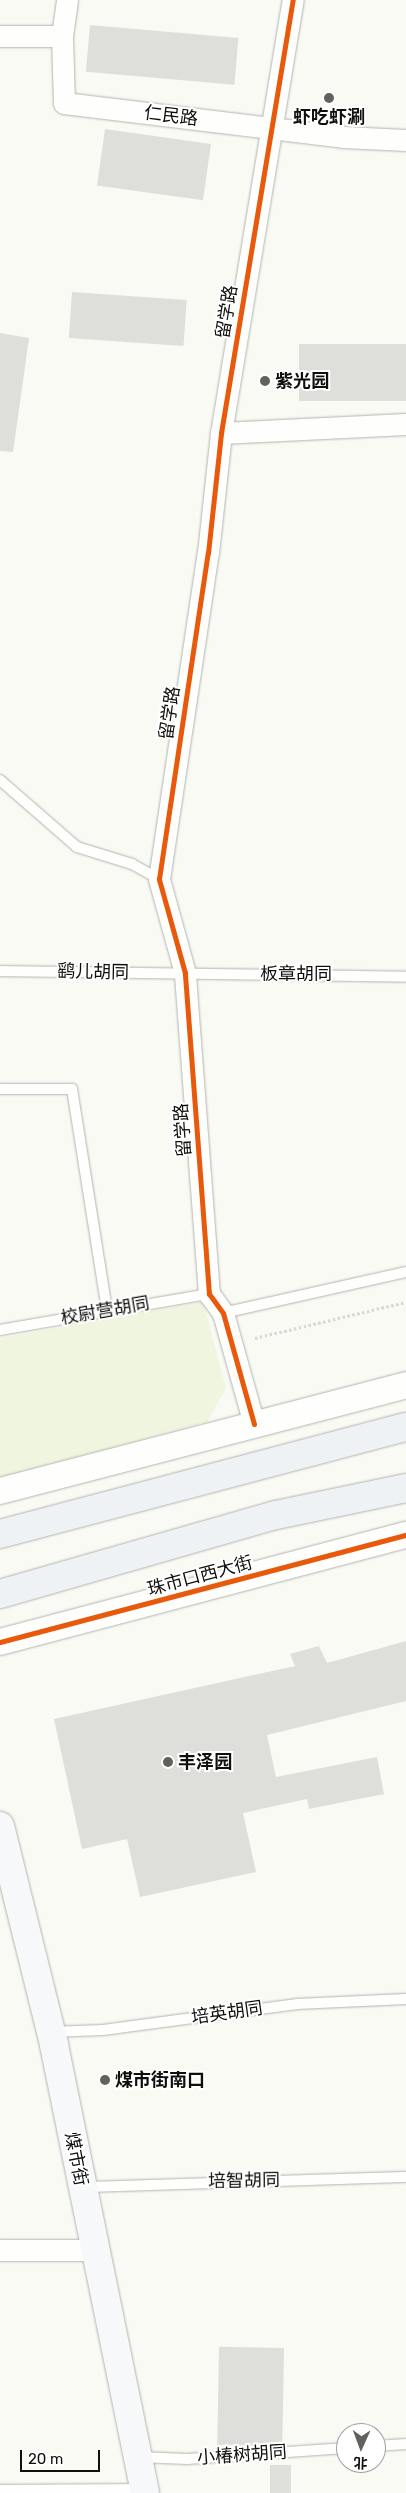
<!DOCTYPE html>
<meta charset="utf-8">
<style>
body{margin:0}
#map{position:relative;width:406px;height:2493px;overflow:hidden;background:#f8faf3;font-family:Rubik,"Noto Sans SC",sans-serif}
div>[style]{position:absolute}
[style*='--x']{left:calc(var(--x)*1px);top:calc(var(--y)*1px);width:calc(var(--w)*1px);rotate:calc(var(--a)*1deg)}
.green>*{inset:0;background:#eff5de}
.building>*{inset:0;background:#dedfda;transform-origin:0 0}
.path>*{height:3px;margin-top:-1.5px;transform-origin:0;background:repeating-linear-gradient(90deg,#d7d8d5 0 2.5px,transparent 0 5px)}
.roads{filter:drop-shadow(0 0 1px #b3b4af) drop-shadow(0 0 1px #b3b4af)}
.service>*{height:10px;margin:-5px;padding:0 5px;transform-origin:5px;border-radius:5px;background:#fefefd}
.minor>*{height:21px;margin:-10.5px;padding:0 10.5px;transform-origin:10.5px;border-radius:10.5px;background:#fefefd}
.tertiary>*{height:26px;margin:-13px;padding:0 13px;transform-origin:13px;border-radius:13px;background:#fefefd}
.secondary>*{height:28px;margin:-14px;padding:0 14px;transform-origin:14px;border-radius:14px;background:#f6f8f9}
.primary>*{height:28px;margin:-14px;padding:0 14px;transform-origin:14px;border-radius:14px;background:#eff2f5}
.cycleway>*{height:5px;margin:-2.5px;padding:0 2.5px;transform-origin:2.5px;border-radius:2.5px;background:#e8590c}
.dots>*{width:14px;height:14px;translate:-50% -50%;box-sizing:border-box;border:2px solid #fff;border-radius:50%}
span{translate:-50% -50%;white-space:nowrap;text-align:center;line-height:1.15;-webkit-text-stroke:4px #fff;paint-order:stroke}
.street-label{font-size:18px;color:#0f100c}
.poi-label{font-size:18px;color:#0f100c;font-weight:700}
.left{translate:0 -50%;text-align:left}
.north{position:absolute;left:336px;top:2423px;width:50px;height:50px;box-sizing:border-box;background:#fff;border:1px solid #9f9f9e;border-radius:50%;rotate:182deg;font-size:14px;font-weight:700;line-height:20px;text-align:center;color:#0f100c}
.north::after{content:'';display:block;margin:auto;width:18px;height:22px;background:#61625d;clip-path:polygon(50% 0,100% 100%,50% 72%,0 100%)}
.scale{position:absolute;left:20px;top:2450px;width:80px;height:22px;box-sizing:border-box;border:2px solid #0f100c;border-top:0;padding-left:6px;font-size:15px;line-height:18px;white-space:nowrap;color:#0f100c;-webkit-text-stroke:4px #fff;paint-order:stroke}
</style>
<div id="map">
<div class="green">
<i style="clip-path:polygon(203px 1302px,226px 1388px,207px 1422px,0 1478px,0 1338px)"></i>
</div>
<div class="building">
<i style="left:90px;top:25px;width:149px;height:47px;rotate:5deg"></i>
<i style="left:105px;top:129px;width:107px;height:57px;rotate:8deg"></i>
<i style="left:72px;top:292px;width:115px;height:46px;rotate:4deg"></i>
<i style="clip-path:polygon(0 333px,29px 338px,13px 452px,0 451px)"></i>
<i style="left:406px;top:344px;width:57px;height:107px;rotate:90deg"></i>
<i style="clip-path:polygon(406px 1641px,406px 1701px,267px 1735px,276px 1777px,377px 1757px,384px 1794px,309px 1809px,307px 1799px,243px 1813px,256px 1872px,140px 1897px,127px 1839px,82px 1849px,54px 1719px,295px 1666px,290px 1654px,319px 1646px,327px 1663px)"></i>
<i style="left:284px;top:2348px;width:98px;height:65px;rotate:91deg"></i>
<i style="left:270px;top:2465px;width:21px;height:28px"></i>
</div>
<div class="path">
<i style="--x:255;--y:1338;--w:155;--a:-13.4"></i>
</div>
<div class="roads">
<div class="service">
<i style="--x:0;--y:780;--w:102;--a:41"></i>
<i style="--x:77;--y:847;--w:58;--a:17.2"></i>
<i style="--x:132;--y:864;--w:31;--a:29"></i>
<i style="--x:0;--y:971;--w:406;--a:0.8"></i>
<i style="--x:0;--y:1089;--w:72;--a:0"></i>
<i style="--x:72;--y:1089;--w:224;--a:81"></i>
<i style="--x:223;--y:1313;--w:188;--a:-12.6"></i>
<i style="--x:0;--y:1330;--w:212;--a:-9.8"></i>
<i style="--x:51;--y:2032;--w:52;--a:-2.2"></i>
<i style="--x:103;--y:2030;--w:196;--a:-7.6"></i>
<i style="--x:297;--y:2004;--w:109;--a:-2.6"></i>
<i style="--x:85;--y:2187;--w:321;--a:-1.8"></i>
<i style="--x:376;--y:2446;--w:30;--a:-4"></i>
<i style="--x:139;--y:2457;--w:48;--a:2.4"></i>
<i style="--x:187;--y:2459;--w:159;--a:-4"></i>
<i style="--x:0;--y:2490;--w:143;--a:-0.4"></i>
</div>
<div class="minor">
<i style="--x:0;--y:36;--w:62;--a:0"></i>
<i style="--x:62;--y:36;--w:67;--a:88.3"></i>
<i style="--x:64;--y:103;--w:281;--a:6.9"></i>
<i style="--x:343;--y:137;--w:63;--a:2.7"></i>
<i style="--x:62;--y:36;--w:36;--a:-82"></i>
<i style="--x:221;--y:433;--w:185;--a:-2.8"></i>
<i style="--x:254;--y:1424;--w:115;--a:-105.6"></i>
<i style="--x:223;--y:1313;--w:24;--a:-126"></i>
<i style="--x:209;--y:1294;--w:322;--a:-94.3"></i>
<i style="--x:185;--y:973;--w:98;--a:-105.5"></i>
<i style="--x:159;--y:879;--w:330;--a:-81.5"></i>
<i style="--x:208;--y:553;--w:121;--a:-83.8"></i>
<i style="--x:221;--y:433;--w:439;--a:-80.6"></i>
<i style="--x:0;--y:2250;--w:96;--a:0"></i>
</div>
<div class="tertiary">
<i style="--x:0;--y:1491;--w:420;--a:-14.6"></i>
<i style="--x:0;--y:1642;--w:420;--a:-14.8"></i>
</div>
<div class="secondary">
<i style="--x:0;--y:1826;--w:226;--a:76.1"></i>
<i style="--x:54;--y:2045;--w:457;--a:78.5"></i>
</div>
<div class="primary">
<i style="--x:0;--y:1534;--w:420;--a:-14.8"></i>
<i style="--x:0;--y:1594;--w:287;--a:-16"></i>
<i style="--x:276;--y:1515;--w:133;--a:-11.7"></i>
</div>
</div>
<div class="cycleway">
<i style="--x:254;--y:1424;--w:115;--a:-105.6"></i>
<i style="--x:223;--y:1313;--w:24;--a:-126"></i>
<i style="--x:209;--y:1294;--w:322;--a:-94.3"></i>
<i style="--x:185;--y:973;--w:98;--a:-105.5"></i>
<i style="--x:159;--y:879;--w:330;--a:-81.5"></i>
<i style="--x:208;--y:553;--w:121;--a:-83.8"></i>
<i style="--x:221;--y:433;--w:439;--a:-80.6"></i>
<i style="--x:0;--y:1642;--w:420;--a:-14.8"></i>
</div>
<div class="dots">
<i style="left:329px;top:98px;background:#61625d"></i>
<i style="left:265px;top:381px;background:#61625d"></i>
<i style="left:168px;top:1762px;background:#61625d"></i>
<i style="left:105px;top:2080px;background:#61625d"></i>
</div>
<div class="street-label">
<span style="left:171px;top:116px;rotate:7deg">仁民路</span>
<span style="left:227px;top:312px;rotate:-81deg">留学路</span>
<span style="left:170px;top:713px;rotate:-82deg">留学路</span>
<span style="left:93px;top:972px;rotate:1deg">鹞儿胡同</span>
<span style="left:296px;top:974px">板章胡同</span>
<span style="left:183px;top:1130px;rotate:-94deg">留学路</span>
<span style="left:105px;top:1311px;rotate:-10deg">校尉营胡同</span>
<span style="left:200px;top:1576px;rotate:-15deg">珠市口西大街</span>
<span style="left:227px;top:2013px;rotate:-8deg">培英胡同</span>
<span style="left:76px;top:2159px;rotate:79deg">煤市街</span>
<span style="left:244px;top:2181px;rotate:-1deg">培智胡同</span>
<span style="left:242px;top:2455px;rotate:-4deg">小椿树胡同</span>
</div>
<div class="poi-label">
<span style="left:329px;top:117px">虾吃虾涮</span>
<span class="left" style="left:275px;top:381px">紫光园</span>
<span class="left" style="left:178px;top:1762px">丰泽园</span>
<span class="left" style="left:115px;top:2080px">煤市街南口</span>
</div>
<div class="north">北</div>
<div class="scale">20 m</div>
</div>
